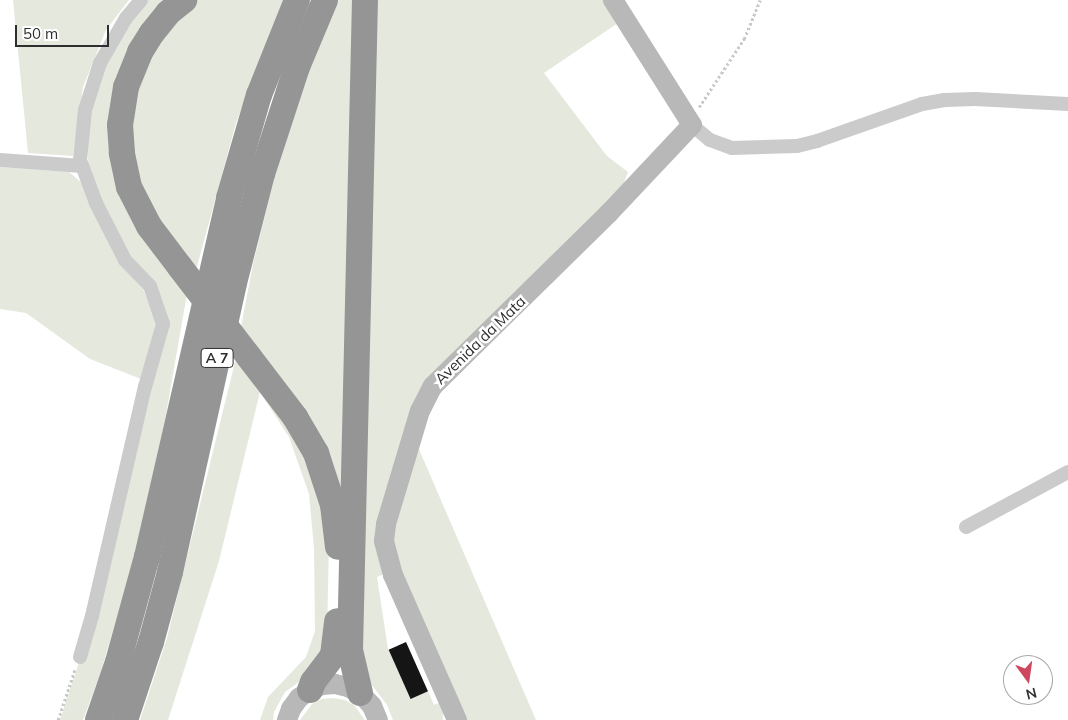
<!DOCTYPE html>
<style>
body{margin:0}
#map{position:relative;width:1068px;height:720px;overflow:hidden;background:#fff;font-family:Mulish,sans-serif}
div>[style]{position:absolute}
[style*='--x']{left:calc(var(--x)*1px);top:calc(var(--y)*1px);width:calc(var(--w)*1px);rotate:calc(var(--a)*1deg)}
.green>*{inset:0;background:#e5e9dd}
.building>*{inset:0;background:#151515;transform-origin:0 0}
.path>*{height:2.5px;margin-top:-1.25px;transform-origin:0;background:repeating-linear-gradient(90deg,#c8c8c8 0 2.5px,transparent 0 5px)}
.street>*{height:14px;margin:-7px;padding:0 7px;transform-origin:7px;border-radius:7px;background:#cbcbcb}
.secondary>*{height:20px;margin:-10px;padding:0 10px;transform-origin:10px;border-radius:10px;background:#b8b8b8}
.highway>*{height:26px;margin:-13px;padding:0 13px;transform-origin:13px;border-radius:13px;background:#959595}
.highway-bridge>*{height:26px;margin:-13px;padding:0 13px;transform-origin:13px;border-radius:13px;background:#959595}
span{translate:-50% -50%;white-space:nowrap;text-align:center;line-height:1.15;-webkit-text-stroke:5px #fff;paint-order:stroke}
.shield-label span{padding:1px 4px;background:#fff;border:1px solid;border-radius:4px;-webkit-text-stroke-width:0}
.shield-label{font-size:14px;color:#2e2e2e;font-weight:700}
.street-label{font-size:15px;color:#2e2e2e}
.north{position:absolute;left:1003px;top:655px;width:50px;height:50px;box-sizing:border-box;background:#fff;border:1px solid #ababab;border-radius:50%;rotate:166deg;font-size:14px;font-weight:700;line-height:20px;text-align:center;color:#2e2e2e}
.north::after{content:'';display:block;margin:auto;width:18px;height:22px;background:#cf465f;clip-path:polygon(50% 0,100% 100%,50% 72%,0 100%)}
.scale{position:absolute;left:15px;top:25px;width:94px;height:22px;box-sizing:border-box;border:2px solid #2e2e2e;border-top:0;padding-left:6px;font-size:15px;line-height:18px;white-space:nowrap;color:#2e2e2e;-webkit-text-stroke:4px #fff;paint-order:stroke}
</style>
<div id="map">
<div class="green">
<i style="clip-path:polygon(13px 0,129px 0,106px 30px,83px 87px,73px 156px,28px 153px)"></i>
<i style="clip-path:polygon(146px 0,168px 0,109px 121px,187px 294px,165px 420px,133px 563px,100px 674px,83px 720px,60px 720px,98px 604px,165px 319px,163px 303px,155px 289px,128px 256px,89px 174px,87px 145px,91px 107px,104px 64px,129px 20px)"></i>
<i style="clip-path:polygon(194px 0,283px 0,236px 123px,195px 274px,155px 226px,124px 129px,163px 26px)"></i>
<i style="clip-path:polygon(339px 0,360px 0,347px 475px,338px 506px,240px 332px,253px 264px,277px 167px,310px 69px)"></i>
<i style="clip-path:polygon(373px 0,605px 0,621px 21px,544px 73px,607px 156px,628px 172px,622px 188px,424px 388px,386px 573px,377px 577px,388px 649px,428px 691px,434px 705px,443px 701px,443px 720px,393px 720px,387px 705px,371px 684px,359px 646px)"></i>
<i style="clip-path:polygon(0 167px,69px 172px,81px 182px,119px 263px,143px 289px,156px 322px,141px 379px,90px 359px,26px 313px,0 309px)"></i>
<i style="clip-path:polygon(236px 358px,262px 389px,309px 462px,322px 501px,329px 542px,327px 638px,310px 674px,285px 692px,274px 712px,273px 720px,260px 720px,268px 697px,306px 657px,315px 631px,314px 548px,309px 494px,289px 437px,260px 392px,219px 561px,168px 720px,140px 720px,167px 638px)"></i>
<i style="clip-path:polygon(418px 447px,536px 720px,463px 720px,390px 543px)"></i>
<i style="clip-path:polygon(334px 698px,345px 700px,354px 705px,365px 720px,300px 720px,312px 704px,322px 699px)"></i>
</div>
<div class="building">
<i style="left:406px;top:642px;width:54px;height:19px;rotate:66deg"></i>
</div>
<div class="path">
<i style="--x:699;--y:107;--w:82;--a:-56.5"></i>
<i style="--x:744;--y:39;--w:42;--a:-67.7"></i>
<i style="--x:58;--y:720;--w:54;--a:-71.6"></i>
</div>
<div class="street">
<i style="--x:692;--y:125;--w:23;--a:40"></i>
<i style="--x:710;--y:140;--w:23;--a:20"></i>
<i style="--x:732;--y:148;--w:65;--a:-1.8"></i>
<i style="--x:797;--y:146;--w:21;--a:-14"></i>
<i style="--x:817;--y:141;--w:111;--a:-19.4"></i>
<i style="--x:922;--y:104;--w:23;--a:-10"></i>
<i style="--x:945;--y:100;--w:30;--a:-2"></i>
<i style="--x:975;--y:99;--w:93;--a:3.1"></i>
<i style="--x:0;--y:160;--w:82;--a:4.2"></i>
<i style="--x:966;--y:527;--w:116;--a:-28.3"></i>
<i style="--x:80;--y:657;--w:43;--a:-73.7"></i>
<i style="--x:92;--y:616;--w:235;--a:-77"></i>
<i style="--x:145;--y:387;--w:66;--a:-74.1"></i>
<i style="--x:163;--y:324;--w:40;--a:-108.9"></i>
<i style="--x:150;--y:286;--w:36;--a:-134"></i>
<i style="--x:125;--y:260;--w:64;--a:-117"></i>
<i style="--x:96;--y:203;--w:46;--a:-110.4"></i>
<i style="--x:80;--y:160;--w:50;--a:-84.3"></i>
<i style="--x:85;--y:110;--w:49;--a:-72.3"></i>
<i style="--x:100;--y:63;--w:52;--a:-60"></i>
<i style="--x:126;--y:18;--w:23;--a:-50"></i>
</div>
<div class="secondary">
<i style="--x:287;--y:720;--w:12;--a:-70"></i>
<i style="--x:291;--y:709;--w:14;--a:-54"></i>
<i style="--x:299;--y:698;--w:14;--a:-36"></i>
<i style="--x:310;--y:690;--w:13;--a:-23"></i>
<i style="--x:322;--y:685;--w:13;--a:-4"></i>
<i style="--x:335;--y:684;--w:13;--a:13"></i>
<i style="--x:348;--y:687;--w:13;--a:27"></i>
<i style="--x:360;--y:693;--w:18;--a:47"></i>
<i style="--x:372;--y:706;--w:15;--a:67"></i>
<i style="--x:457;--y:720;--w:158;--a:-113.8"></i>
<i style="--x:393;--y:575;--w:35;--a:-105"></i>
<i style="--x:384;--y:541;--w:17;--a:-83"></i>
<i style="--x:386;--y:524;--w:118;--a:-73.3"></i>
<i style="--x:420;--y:411;--w:28;--a:-63"></i>
<i style="--x:433;--y:386;--w:247;--a:-44.5"></i>
<i style="--x:609;--y:213;--w:121;--a:-46.7"></i>
<i style="--x:692;--y:125;--w:148;--a:-122.3"></i>
</div>
<div class="highway">
<i style="--x:180;--y:267;--w:51;--a:-127.1"></i>
<i style="--x:149;--y:226;--w:44;--a:-117.1"></i>
<i style="--x:129;--y:187;--w:35;--a:-102"></i>
<i style="--x:122;--y:153;--w:28;--a:-94"></i>
<i style="--x:120;--y:125;--w:38;--a:-81"></i>
<i style="--x:126;--y:87;--w:38;--a:-68"></i>
<i style="--x:140;--y:52;--w:22;--a:-58"></i>
<i style="--x:152;--y:33;--w:26;--a:-51"></i>
<i style="--x:168;--y:13;--w:21;--a:-39"></i>
<i style="--x:249;--y:357;--w:76;--a:52.5"></i>
<i style="--x:295;--y:417;--w:42;--a:59.7"></i>
<i style="--x:316;--y:453;--w:55;--a:71.9"></i>
<i style="--x:333;--y:505;--w:42;--a:83.2"></i>
<i style="--x:310;--y:690;--w:9;--a:-69"></i>
<i style="--x:313;--y:682;--w:34;--a:-53"></i>
<i style="--x:333;--y:655;--w:34;--a:-83"></i>
<i style="--x:360;--y:693;--w:44;--a:-103.1"></i>
<i style="--x:350;--y:650;--w:650;--a:-88.68"></i>
<i style="--x:98;--y:720;--w:61;--a:-71"></i>
<i style="--x:118;--y:662;--w:109;--a:-74.6"></i>
<i style="--x:147;--y:557;--w:368;--a:-77.1"></i>
<i style="--x:229;--y:198;--w:107;--a:-73.8"></i>
<i style="--x:259;--y:95;--w:102;--a:-68.2"></i>
<i style="--x:125;--y:720;--w:82;--a:-71.6"></i>
<i style="--x:151;--y:642;--w:73;--a:-74.8"></i>
<i style="--x:170;--y:572;--w:296;--a:-77.5"></i>
<i style="--x:234;--y:283;--w:113;--a:-75.6"></i>
<i style="--x:262;--y:174;--w:113;--a:-71.9"></i>
<i style="--x:297;--y:67;--w:73;--a:-67.3"></i>
</div>
<div class="highway-bridge">
<i style="--x:180;--y:267;--w:113;--a:52.5"></i>
</div>
<div class="shield-label">
<span style="left:217px;top:358px">A 7</span>
</div>
<div class="street-label">
<span style="left:480px;top:340px;rotate:-44deg">Avenida da Mata</span>
</div>
<div class="north">N</div>
<div class="scale">50 m</div>
</div>
